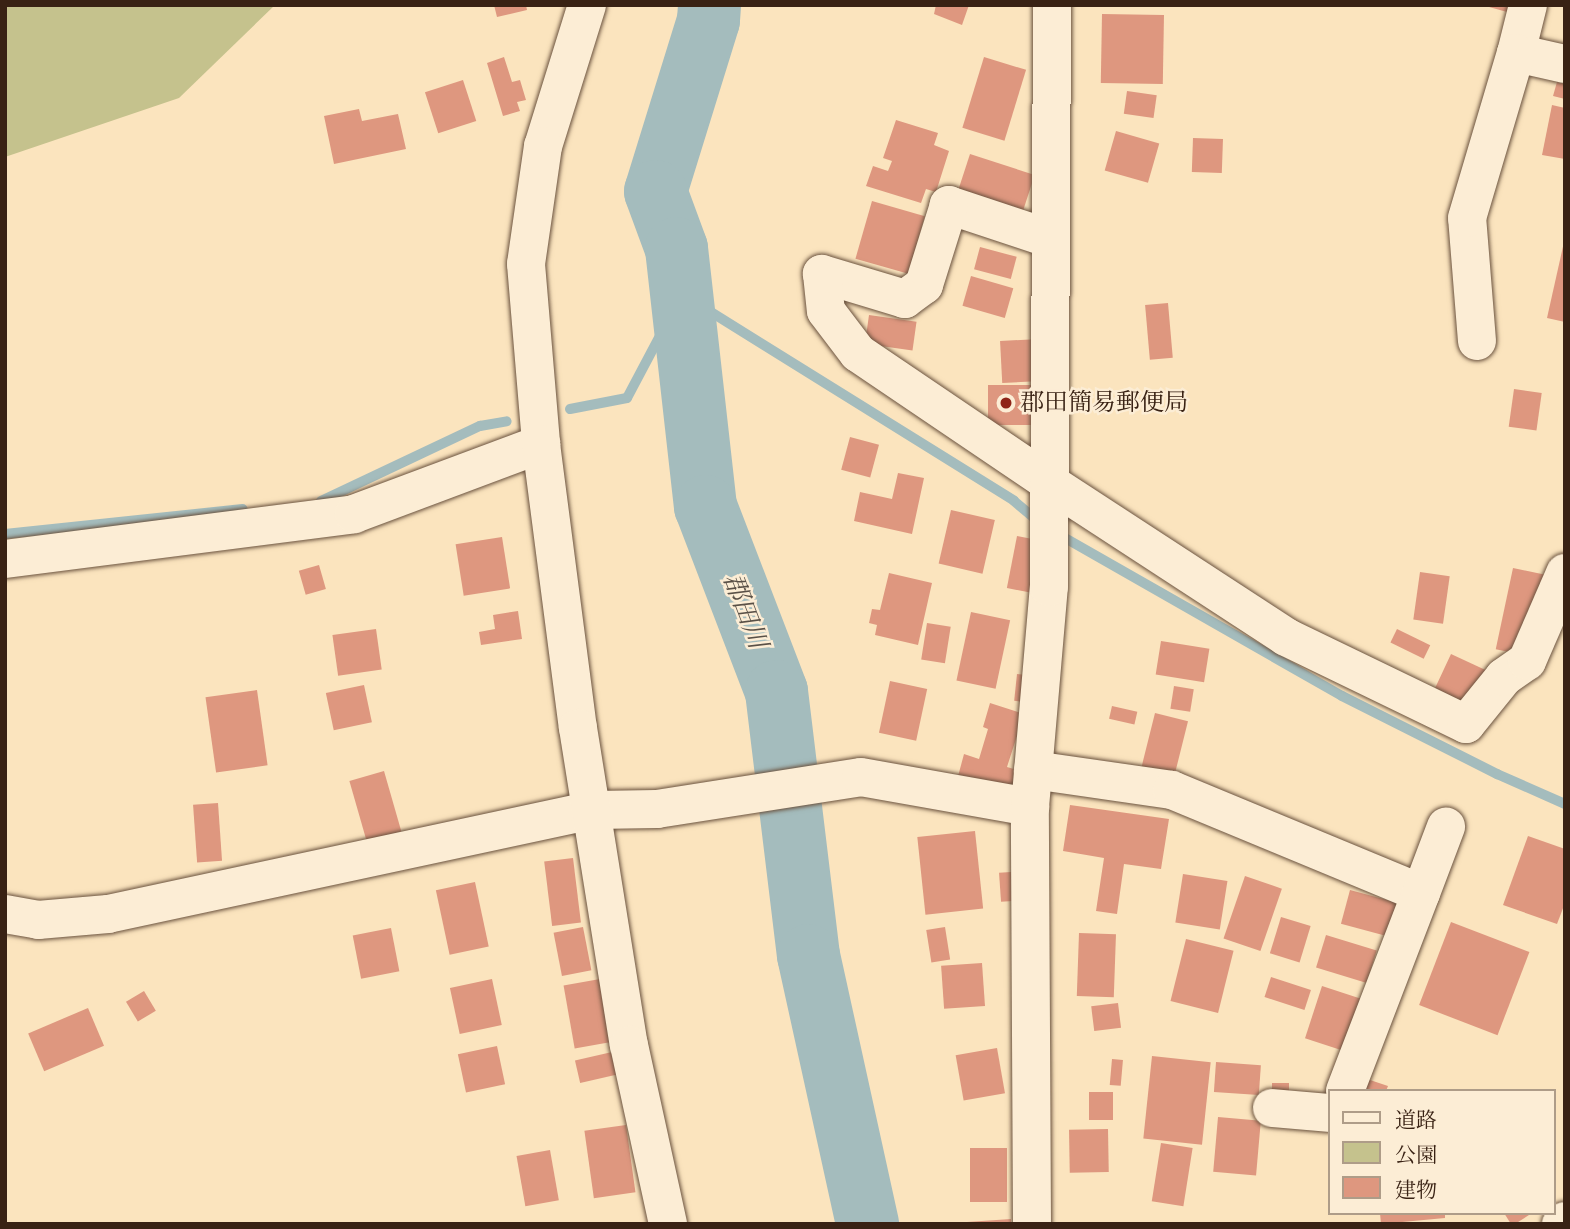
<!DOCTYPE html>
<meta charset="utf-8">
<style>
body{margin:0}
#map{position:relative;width:1570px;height:1229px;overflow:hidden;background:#fbe4be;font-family:"IM FELL Great Primer","Noto Serif JP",serif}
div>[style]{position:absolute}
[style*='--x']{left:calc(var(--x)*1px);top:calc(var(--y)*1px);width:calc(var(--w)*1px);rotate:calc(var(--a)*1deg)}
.green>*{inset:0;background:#c5c28d}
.stream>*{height:10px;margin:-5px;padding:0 5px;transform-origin:5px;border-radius:5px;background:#a4bcbd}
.river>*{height:63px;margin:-31.5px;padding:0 31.5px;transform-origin:31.5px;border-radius:31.5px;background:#a4bcbd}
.building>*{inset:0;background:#de977f;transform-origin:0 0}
.roads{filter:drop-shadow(0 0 2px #6a523e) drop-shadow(0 0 2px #6a523e)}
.street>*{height:38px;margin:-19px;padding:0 19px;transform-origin:19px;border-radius:19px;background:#fcedd5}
.secondary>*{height:38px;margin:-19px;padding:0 19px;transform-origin:19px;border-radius:19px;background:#fcedd5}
.dots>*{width:19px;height:19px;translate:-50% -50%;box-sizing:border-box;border:4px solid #fcedd5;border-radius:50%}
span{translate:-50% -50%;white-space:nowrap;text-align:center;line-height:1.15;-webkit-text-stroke:5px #fcedd5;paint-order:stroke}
.poi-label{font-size:24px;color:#392214}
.left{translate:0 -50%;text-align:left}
.water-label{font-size:26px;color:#595047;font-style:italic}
.frame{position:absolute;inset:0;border:7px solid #392214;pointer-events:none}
.legend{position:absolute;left:1328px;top:1089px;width:228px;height:126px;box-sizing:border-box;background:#fcedd5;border:2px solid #ae9c88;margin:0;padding:9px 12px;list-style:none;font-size:21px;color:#392214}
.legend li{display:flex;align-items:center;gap:14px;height:35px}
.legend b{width:35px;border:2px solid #ae9c88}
</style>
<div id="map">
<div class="green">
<i style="clip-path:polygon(5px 5px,275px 5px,179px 98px,5px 157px)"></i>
</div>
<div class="stream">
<i style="--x:570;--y:409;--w:58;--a:-10.9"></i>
<i style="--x:627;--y:398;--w:118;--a:-62.1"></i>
<i style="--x:682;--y:294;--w:391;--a:31.9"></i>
<i style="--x:1014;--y:501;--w:35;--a:40"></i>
<i style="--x:321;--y:501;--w:176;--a:-25.3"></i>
<i style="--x:480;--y:426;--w:27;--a:-10"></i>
<i style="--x:5;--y:534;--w:239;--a:-6"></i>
<i style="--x:1058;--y:534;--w:327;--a:29.7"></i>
<i style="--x:1342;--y:696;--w:174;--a:26.7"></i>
<i style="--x:1497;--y:774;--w:74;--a:23.8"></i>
</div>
<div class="river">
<i style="--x:709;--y:5;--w:15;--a:94"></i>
<i style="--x:708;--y:20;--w:179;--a:107.2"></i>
<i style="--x:655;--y:191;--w:61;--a:69.8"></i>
<i style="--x:676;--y:248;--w:260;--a:83.6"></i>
<i style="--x:705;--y:506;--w:198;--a:69"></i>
<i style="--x:776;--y:691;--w:266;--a:83.1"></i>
<i style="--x:808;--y:955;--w:275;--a:77.6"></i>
</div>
<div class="building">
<i style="clip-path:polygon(494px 5px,526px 5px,527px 10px,497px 17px)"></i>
<i style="clip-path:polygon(936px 5px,969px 5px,962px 25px,934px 14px)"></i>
<i style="clip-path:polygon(1482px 5px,1509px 5px,1507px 12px)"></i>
<i style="left:1102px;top:14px;width:62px;height:69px;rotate:1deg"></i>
<i style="clip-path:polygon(504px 57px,512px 82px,520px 80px,526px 100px,517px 102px,520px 111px,503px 116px,487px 63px)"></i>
<i style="left:984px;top:57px;width:44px;height:74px;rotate:17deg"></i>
<i style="left:463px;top:80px;width:43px;height:40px;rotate:72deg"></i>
<i style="clip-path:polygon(1557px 82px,1565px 84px,1565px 99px,1553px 96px)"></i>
<i style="left:1127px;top:91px;width:30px;height:23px;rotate:8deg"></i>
<i style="clip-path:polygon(1552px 105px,1565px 108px,1565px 159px,1542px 155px)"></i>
<i style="clip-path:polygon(359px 109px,362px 121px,398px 114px,406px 149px,334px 164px,324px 116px)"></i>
<i style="clip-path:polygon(896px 120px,938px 133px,934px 145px,949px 151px,936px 192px,926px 189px,921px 203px,866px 186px,873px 166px,888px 171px,892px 161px,883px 158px)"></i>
<i style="left:1116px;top:131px;width:45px;height:41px;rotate:16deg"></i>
<i style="left:1193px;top:138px;width:30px;height:34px;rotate:2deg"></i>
<i style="left:970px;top:154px;width:68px;height:44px;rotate:18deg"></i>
<i style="left:872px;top:201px;width:55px;height:60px;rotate:16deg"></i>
<i style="clip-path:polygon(1564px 242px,1565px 242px,1565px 322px,1547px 318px)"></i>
<i style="left:980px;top:247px;width:38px;height:23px;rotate:15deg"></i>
<i style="left:971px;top:276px;width:44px;height:31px;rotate:16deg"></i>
<i style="left:1168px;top:303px;width:55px;height:23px;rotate:85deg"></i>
<i style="left:869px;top:315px;width:48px;height:29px;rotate:8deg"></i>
<i style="left:1039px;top:339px;width:42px;height:39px;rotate:87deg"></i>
<i style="left:988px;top:385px;width:50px;height:40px"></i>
<i style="left:1514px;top:389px;width:28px;height:38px;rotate:8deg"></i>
<i style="left:850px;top:437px;width:30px;height:34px;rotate:15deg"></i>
<i style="clip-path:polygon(898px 473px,924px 478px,912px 534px,854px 521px,860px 492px,892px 499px)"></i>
<i style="left:951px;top:510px;width:45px;height:55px;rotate:13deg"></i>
<i style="left:1017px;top:536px;width:25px;height:53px;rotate:11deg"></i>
<i style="left:502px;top:537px;width:52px;height:47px;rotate:81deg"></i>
<i style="left:319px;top:565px;width:25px;height:21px;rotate:74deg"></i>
<i style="left:1513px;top:568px;width:33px;height:83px;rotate:12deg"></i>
<i style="left:1420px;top:572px;width:30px;height:48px;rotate:8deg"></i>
<i style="clip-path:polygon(889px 573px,932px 583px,918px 645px,875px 635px,877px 625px,869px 623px,872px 609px,880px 610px)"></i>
<i style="clip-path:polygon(518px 611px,522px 639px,481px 645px,479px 632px,495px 629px,493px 615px)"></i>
<i style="left:971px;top:612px;width:40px;height:70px;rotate:12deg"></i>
<i style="left:927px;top:623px;width:24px;height:37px;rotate:9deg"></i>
<i style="left:376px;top:629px;width:41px;height:44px;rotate:82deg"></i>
<i style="left:1397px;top:629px;width:37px;height:15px;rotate:26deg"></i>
<i style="left:1161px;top:641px;width:49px;height:34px;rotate:9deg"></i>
<i style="left:1451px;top:654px;width:41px;height:45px;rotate:25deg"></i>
<i style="left:1017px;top:674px;width:18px;height:27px;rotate:6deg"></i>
<i style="left:890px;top:681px;width:38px;height:53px;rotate:12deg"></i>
<i style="left:364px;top:685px;width:38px;height:39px;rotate:78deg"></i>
<i style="left:1174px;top:686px;width:20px;height:23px;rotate:9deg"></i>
<i style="left:257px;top:690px;width:76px;height:52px;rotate:82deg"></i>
<i style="clip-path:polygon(990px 703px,1024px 714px,1007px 767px,1021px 771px,1012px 797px,957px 780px,964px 754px,979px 759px,988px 729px,983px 727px)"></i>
<i style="left:1112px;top:706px;width:26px;height:13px;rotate:13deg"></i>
<i style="left:1155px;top:713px;width:34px;height:66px;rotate:14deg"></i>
<i style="left:384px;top:771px;width:63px;height:36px;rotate:74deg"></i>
<i style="left:218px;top:803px;width:58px;height:25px;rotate:86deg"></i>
<i style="clip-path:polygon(1070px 805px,1169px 819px,1161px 869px,1124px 864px,1117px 914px,1096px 911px,1104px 858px,1063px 851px)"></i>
<i style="left:975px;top:831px;width:78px;height:58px;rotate:84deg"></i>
<i style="clip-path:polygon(1528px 836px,1565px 849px,1565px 903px,1557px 924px,1503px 905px)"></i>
<i style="left:573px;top:858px;width:65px;height:29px;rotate:83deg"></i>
<i style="left:1011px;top:872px;width:29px;height:12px;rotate:86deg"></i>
<i style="left:1183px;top:874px;width:45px;height:49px;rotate:9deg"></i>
<i style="left:1245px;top:876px;width:39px;height:66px;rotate:19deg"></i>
<i style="left:475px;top:882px;width:66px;height:40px;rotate:78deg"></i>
<i style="left:1350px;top:890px;width:51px;height:35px;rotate:15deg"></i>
<i style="left:1281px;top:917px;width:31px;height:38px;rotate:17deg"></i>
<i style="left:1451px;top:922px;width:84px;height:89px;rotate:21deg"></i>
<i style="left:583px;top:927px;width:44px;height:30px;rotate:79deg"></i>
<i style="left:945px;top:927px;width:33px;height:19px;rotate:81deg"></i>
<i style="left:391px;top:928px;width:44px;height:39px;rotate:79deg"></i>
<i style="left:1079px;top:933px;width:37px;height:63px;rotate:2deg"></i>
<i style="left:1326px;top:935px;width:53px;height:34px;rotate:17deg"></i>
<i style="left:1186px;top:939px;width:49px;height:64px;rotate:14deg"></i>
<i style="left:982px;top:963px;width:43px;height:41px;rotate:86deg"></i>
<i style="left:1271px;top:977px;width:42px;height:21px;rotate:18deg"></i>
<i style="left:492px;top:979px;width:47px;height:43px;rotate:78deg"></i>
<i style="left:600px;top:979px;width:64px;height:37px;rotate:80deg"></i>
<i style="left:1322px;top:986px;width:49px;height:55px;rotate:18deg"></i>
<i style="left:144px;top:991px;width:23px;height:21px;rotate:59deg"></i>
<i style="left:1118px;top:1003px;width:25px;height:27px;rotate:83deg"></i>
<i style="left:88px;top:1008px;width:41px;height:65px;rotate:67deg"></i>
<i style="left:497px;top:1046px;width:39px;height:40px;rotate:78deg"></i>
<i style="left:997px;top:1048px;width:46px;height:42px;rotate:80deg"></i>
<i style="left:612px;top:1052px;width:23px;height:38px;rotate:77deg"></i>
<i style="left:1152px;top:1056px;width:59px;height:83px;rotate:6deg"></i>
<i style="left:1112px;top:1059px;width:11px;height:26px;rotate:5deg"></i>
<i style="left:1216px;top:1062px;width:45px;height:30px;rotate:4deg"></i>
<i style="clip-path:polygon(1367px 1079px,1388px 1086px,1386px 1091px,1363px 1091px)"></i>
<i style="left:1272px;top:1083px;width:17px;height:18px"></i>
<i style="left:1089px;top:1092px;width:24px;height:28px"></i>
<i style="left:1218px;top:1117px;width:43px;height:55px;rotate:5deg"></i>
<i style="left:626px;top:1125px;width:68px;height:42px;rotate:82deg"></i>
<i style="left:1108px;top:1129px;width:43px;height:39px;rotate:89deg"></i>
<i style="left:1161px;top:1143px;width:32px;height:59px;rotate:9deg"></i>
<i style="left:970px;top:1148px;width:37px;height:54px"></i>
<i style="left:550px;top:1150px;width:51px;height:34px;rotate:80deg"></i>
<i style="clip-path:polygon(1380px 1213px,1445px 1213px,1445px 1218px,1381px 1224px)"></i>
<i style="clip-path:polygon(1504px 1213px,1532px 1213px,1515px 1224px,1511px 1224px)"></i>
<i style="clip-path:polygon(1011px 1219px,1011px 1224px,967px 1224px,967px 1222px)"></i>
</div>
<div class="roads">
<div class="street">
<i style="--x:1528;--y:5;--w:49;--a:104"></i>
<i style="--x:1516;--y:53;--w:50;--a:12.7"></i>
<i style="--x:1051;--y:239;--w:108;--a:-161.6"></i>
<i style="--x:949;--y:205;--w:84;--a:107.4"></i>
<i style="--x:924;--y:285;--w:24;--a:144"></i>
<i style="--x:905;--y:299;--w:87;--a:-163.2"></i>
<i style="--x:822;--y:274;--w:37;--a:84"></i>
<i style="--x:826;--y:311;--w:53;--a:52.7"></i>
<i style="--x:858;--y:353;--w:232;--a:34.1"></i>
<i style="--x:1050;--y:483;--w:282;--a:33.1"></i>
<i style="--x:1286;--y:637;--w:200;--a:25.8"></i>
<i style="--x:1466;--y:724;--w:60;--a:-51"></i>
<i style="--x:1504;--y:677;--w:28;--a:-35"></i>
<i style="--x:1527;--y:661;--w:96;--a:-66.6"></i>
<i style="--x:1477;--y:341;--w:123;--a:-94.6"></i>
<i style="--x:1467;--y:218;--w:172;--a:-73.5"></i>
<i style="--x:5;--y:559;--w:352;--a:-7.3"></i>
<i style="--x:354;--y:514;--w:200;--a:-20.5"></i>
<i style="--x:1033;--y:770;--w:140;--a:8.2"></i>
<i style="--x:1172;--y:790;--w:269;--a:22.5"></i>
<i style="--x:1421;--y:893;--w:212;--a:111"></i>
<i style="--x:1421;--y:893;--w:71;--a:-69.3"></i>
<i style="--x:5;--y:914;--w:34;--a:10"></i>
<i style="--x:38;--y:920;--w:70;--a:-4.9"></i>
<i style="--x:108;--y:914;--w:496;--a:-12.1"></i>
<i style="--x:593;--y:810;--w:64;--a:-0.9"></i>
<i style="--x:657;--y:809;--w:206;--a:-8.9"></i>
<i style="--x:861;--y:777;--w:172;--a:10.1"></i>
<i style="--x:1272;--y:1108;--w:58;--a:4.9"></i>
<i style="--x:1032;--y:1224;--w:417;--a:-90.3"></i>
<i style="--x:1030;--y:807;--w:221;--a:-85.1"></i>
<i style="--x:1049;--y:587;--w:582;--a:-89.7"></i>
<i style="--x:1561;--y:1224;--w:5;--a:-37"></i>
</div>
<div class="secondary">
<i style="--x:587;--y:5;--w:148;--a:107.3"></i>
<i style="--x:543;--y:146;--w:119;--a:98.2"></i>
<i style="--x:526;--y:264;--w:181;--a:85.2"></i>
<i style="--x:541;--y:444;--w:286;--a:82.6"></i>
<i style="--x:578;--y:728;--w:321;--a:80.9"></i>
<i style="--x:629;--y:1045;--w:183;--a:77.7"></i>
</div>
</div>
<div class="dots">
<i style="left:1006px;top:403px;background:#8f2418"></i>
</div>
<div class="poi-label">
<span class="left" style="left:1020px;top:403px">郡田簡易郵便局</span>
</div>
<div class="water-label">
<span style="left:745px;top:611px;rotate:69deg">郡田川</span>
</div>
<div class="frame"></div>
<ul class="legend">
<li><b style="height:9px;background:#fcedd5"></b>道路</li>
<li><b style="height:19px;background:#c5c28d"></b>公園</li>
<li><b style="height:19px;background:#de977f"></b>建物</li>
</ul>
</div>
